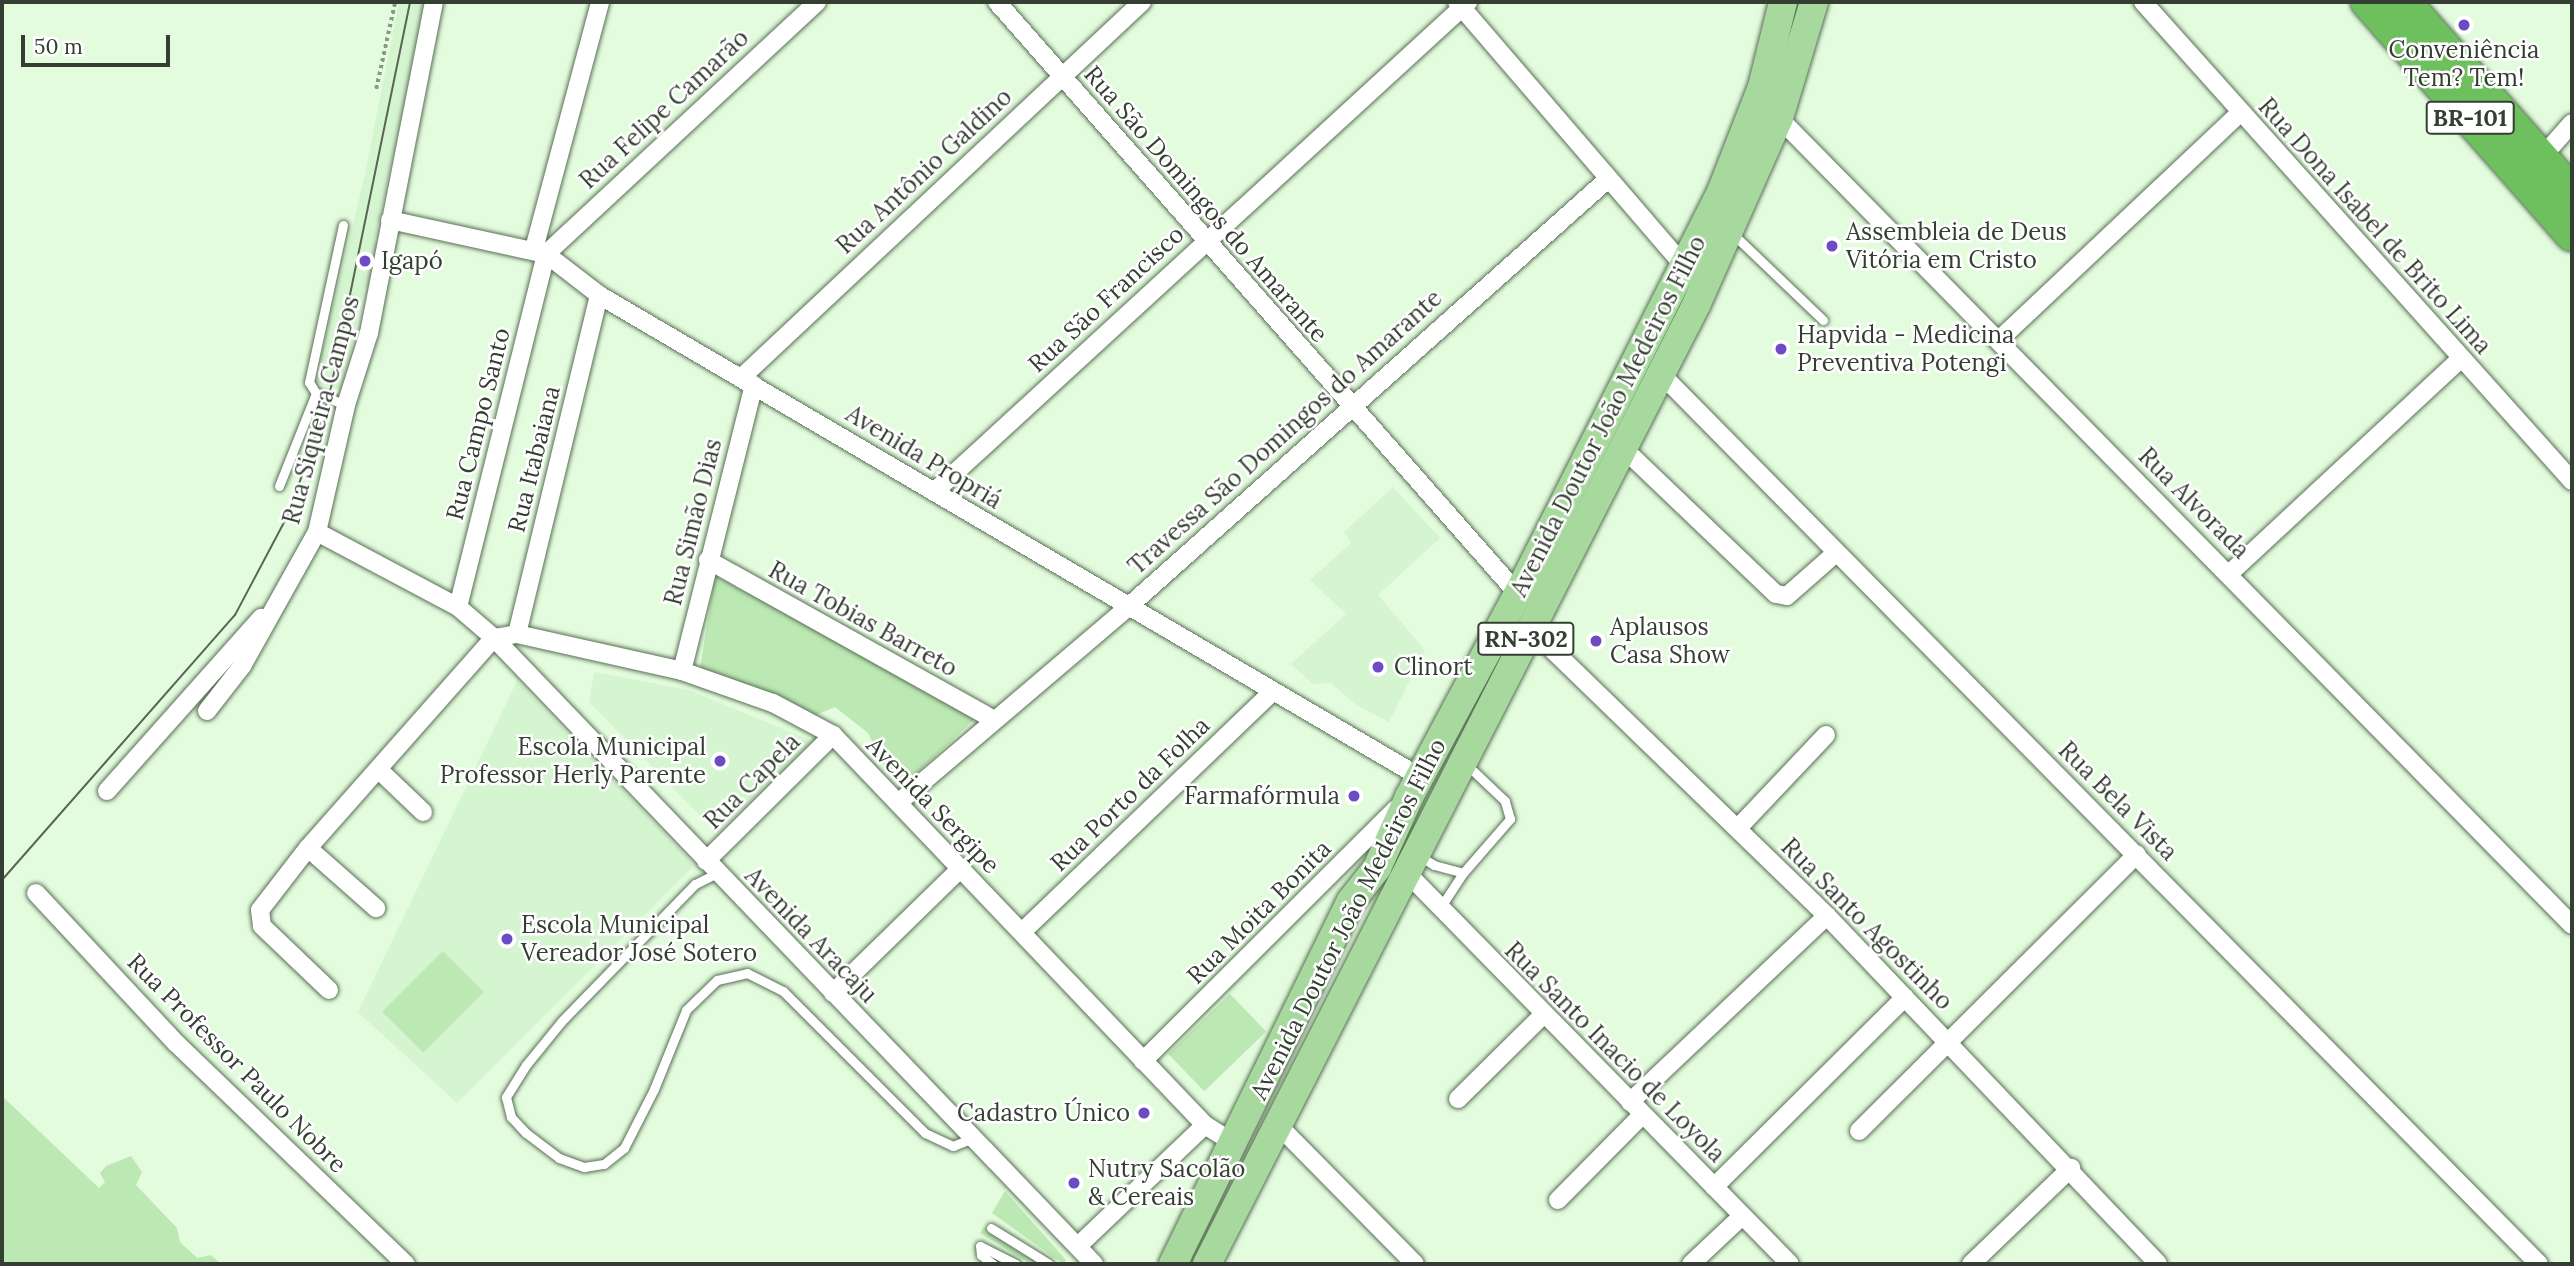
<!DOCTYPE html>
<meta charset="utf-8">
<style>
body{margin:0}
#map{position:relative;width:2574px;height:1266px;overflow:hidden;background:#e3fcde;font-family:Lora,serif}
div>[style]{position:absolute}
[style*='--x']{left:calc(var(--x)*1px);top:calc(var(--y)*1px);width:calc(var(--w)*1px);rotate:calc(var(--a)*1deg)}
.built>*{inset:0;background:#d5f4d0}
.green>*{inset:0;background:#bce8b3;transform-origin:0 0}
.path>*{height:3.5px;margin-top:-1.75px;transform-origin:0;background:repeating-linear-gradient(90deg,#879884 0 3.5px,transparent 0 7px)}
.roads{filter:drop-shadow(0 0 2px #596f55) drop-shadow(0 0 2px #596f55)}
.lane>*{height:9px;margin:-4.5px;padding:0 4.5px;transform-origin:4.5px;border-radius:4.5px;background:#fff}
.street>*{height:18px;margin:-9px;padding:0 9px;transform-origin:9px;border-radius:9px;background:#fff}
.primary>*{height:28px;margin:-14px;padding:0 14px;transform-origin:14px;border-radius:14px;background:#a7d99e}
.highway>*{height:32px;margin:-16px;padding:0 16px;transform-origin:16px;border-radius:16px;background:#6dc05d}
.tram>*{height:2px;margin:-1px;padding:0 1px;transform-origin:1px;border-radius:1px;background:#586555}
.dots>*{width:19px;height:19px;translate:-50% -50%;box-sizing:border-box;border:4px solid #fff;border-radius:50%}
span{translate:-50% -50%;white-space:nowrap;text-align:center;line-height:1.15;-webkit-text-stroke:5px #fff;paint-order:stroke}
.shield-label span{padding:2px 5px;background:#fff;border:2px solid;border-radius:5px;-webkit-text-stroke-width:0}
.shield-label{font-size:23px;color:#343e32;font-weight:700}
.poi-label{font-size:24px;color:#343e32}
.left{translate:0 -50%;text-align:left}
.right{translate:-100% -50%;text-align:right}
.street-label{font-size:24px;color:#343e32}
.frame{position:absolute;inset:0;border:4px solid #343e32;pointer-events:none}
.scale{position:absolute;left:21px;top:35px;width:149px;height:32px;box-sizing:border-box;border:4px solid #343e32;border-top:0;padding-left:9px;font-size:21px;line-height:24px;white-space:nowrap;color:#343e32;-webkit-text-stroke:5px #fff;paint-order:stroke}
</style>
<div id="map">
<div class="built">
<i style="clip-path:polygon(399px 2px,427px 2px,374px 242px,385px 244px,375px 289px,364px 287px,343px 389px,315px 383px,365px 174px)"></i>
<i style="clip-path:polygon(1393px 487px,1440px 538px,1378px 595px,1425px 650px,1389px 722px,1356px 705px,1331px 683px,1313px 684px,1291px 664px,1346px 614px,1310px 580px,1351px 543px,1344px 532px)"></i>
<i style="clip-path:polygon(594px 672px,689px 690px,814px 742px,717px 833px,589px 702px)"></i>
<i style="clip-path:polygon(517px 681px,695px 865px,457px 1103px,358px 1012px)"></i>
</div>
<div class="green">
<i style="clip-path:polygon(715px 576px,977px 717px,903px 786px,882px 763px,868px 733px,835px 707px,814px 716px,700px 668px)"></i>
<i style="left:443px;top:951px;width:58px;height:86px;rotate:45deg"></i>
<i style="left:1230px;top:994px;width:52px;height:86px;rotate:46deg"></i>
<i style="clip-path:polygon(2px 1096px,99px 1188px,105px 1182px,100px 1173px,106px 1166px,131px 1156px,142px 1172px,136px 1185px,177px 1228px,180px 1242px,197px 1258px,211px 1255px,221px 1264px,2px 1264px)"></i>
<i style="clip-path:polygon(1005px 1191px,1066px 1260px,1063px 1264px,992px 1213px)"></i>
<i style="clip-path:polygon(984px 1227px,1043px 1264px,1030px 1264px,980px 1233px)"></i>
</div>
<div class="path">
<i style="--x:376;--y:89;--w:89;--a:-77.7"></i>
</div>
<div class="roads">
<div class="lane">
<i style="--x:343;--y:225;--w:161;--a:102.2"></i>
<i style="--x:309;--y:382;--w:13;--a:58"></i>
<i style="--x:316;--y:393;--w:32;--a:22"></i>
<i style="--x:1732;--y:233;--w:126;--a:43.7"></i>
<i style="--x:279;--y:486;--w:100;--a:-68.3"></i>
<i style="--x:1418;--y:855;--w:19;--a:32"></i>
<i style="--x:1434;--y:865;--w:30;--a:15"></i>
<i style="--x:1463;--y:873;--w:72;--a:-49"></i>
<i style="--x:1510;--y:819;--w:19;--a:-106"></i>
<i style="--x:1505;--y:801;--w:52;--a:-136.5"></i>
<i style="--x:717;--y:873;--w:25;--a:153"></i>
<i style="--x:695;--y:884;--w:192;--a:134.2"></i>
<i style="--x:561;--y:1022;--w:55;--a:129.1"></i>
<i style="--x:526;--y:1065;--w:38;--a:122"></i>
<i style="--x:506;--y:1097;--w:21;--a:76"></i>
<i style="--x:511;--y:1117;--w:22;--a:47"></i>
<i style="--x:526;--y:1133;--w:41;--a:37.1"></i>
<i style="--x:559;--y:1158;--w:27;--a:20"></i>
<i style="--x:584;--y:1167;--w:20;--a:-9"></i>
<i style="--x:604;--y:1164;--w:26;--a:-39"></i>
<i style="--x:624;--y:1148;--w:66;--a:-63"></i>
<i style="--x:654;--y:1089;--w:85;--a:-67.9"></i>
<i style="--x:686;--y:1010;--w:43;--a:-44.1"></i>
<i style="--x:717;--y:980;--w:31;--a:-13"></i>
<i style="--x:747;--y:973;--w:40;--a:26.6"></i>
<i style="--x:783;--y:991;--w:201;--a:45"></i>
<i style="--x:925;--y:1133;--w:31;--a:25"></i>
<i style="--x:953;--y:1146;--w:22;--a:-22"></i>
<i style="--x:1440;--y:908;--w:42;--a:-56.7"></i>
<i style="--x:991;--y:1228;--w:68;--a:31.8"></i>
<i style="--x:993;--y:1264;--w:15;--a:-143"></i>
<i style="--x:981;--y:1255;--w:9;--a:-96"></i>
<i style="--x:980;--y:1246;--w:40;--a:26.6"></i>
</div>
<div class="street">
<i style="--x:997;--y:2;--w:789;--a:48.65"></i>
<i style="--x:1457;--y:2;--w:348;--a:49.3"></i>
<i style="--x:2143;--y:2;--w:643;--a:48.15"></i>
<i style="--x:1779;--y:118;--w:1131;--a:45.5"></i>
<i style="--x:2542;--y:157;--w:45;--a:-48.6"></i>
<i style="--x:390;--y:220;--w:160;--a:12.3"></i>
<i style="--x:546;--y:254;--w:67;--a:37.7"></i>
<i style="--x:599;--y:295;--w:952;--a:30.42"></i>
<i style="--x:534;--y:249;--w:256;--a:-75"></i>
<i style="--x:1999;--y:340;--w:332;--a:-43.3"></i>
<i style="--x:1661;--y:374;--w:1250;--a:45.39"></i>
<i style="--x:741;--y:378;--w:550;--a:-43.16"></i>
<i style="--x:1623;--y:448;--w:211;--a:43.7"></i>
<i style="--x:1776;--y:594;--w:11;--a:10"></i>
<i style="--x:1787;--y:596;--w:65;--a:-41.3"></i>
<i style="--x:934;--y:492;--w:725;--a:-42.54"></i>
<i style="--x:317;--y:532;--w:160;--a:28"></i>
<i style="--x:458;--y:607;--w:48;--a:40.7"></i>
<i style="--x:494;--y:638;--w:867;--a:46.21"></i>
<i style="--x:708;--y:560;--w:328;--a:29.2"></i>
<i style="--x:2229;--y:574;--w:316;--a:-42.9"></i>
<i style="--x:458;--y:607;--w:364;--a:-76"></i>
<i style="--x:546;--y:254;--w:370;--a:-42.9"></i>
<i style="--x:1531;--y:629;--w:412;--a:44.1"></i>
<i style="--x:1827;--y:916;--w:480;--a:46.4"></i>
<i style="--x:517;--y:634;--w:349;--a:-76.4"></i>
<i style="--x:494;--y:638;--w:23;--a:-10"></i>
<i style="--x:517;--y:634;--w:169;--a:12.6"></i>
<i style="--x:682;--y:671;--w:96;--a:19.4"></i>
<i style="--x:773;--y:703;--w:68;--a:28.1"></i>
<i style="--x:833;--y:735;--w:539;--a:46.35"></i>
<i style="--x:1205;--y:1125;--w:34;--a:32"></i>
<i style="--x:682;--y:671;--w:295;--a:-75.9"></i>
<i style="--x:207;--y:711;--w:57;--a:-52.1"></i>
<i style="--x:242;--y:666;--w:154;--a:-60.8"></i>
<i style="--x:317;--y:532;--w:130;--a:-77.1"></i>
<i style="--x:346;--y:405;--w:76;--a:-72.3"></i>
<i style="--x:369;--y:333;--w:337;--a:-78.9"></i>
<i style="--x:379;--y:770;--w:61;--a:43.7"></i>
<i style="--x:107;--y:791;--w:232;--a:-48.3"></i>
<i style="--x:898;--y:803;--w:302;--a:-40.4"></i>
<i style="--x:1128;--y:607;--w:642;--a:-41.72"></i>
<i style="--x:1738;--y:828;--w:128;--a:-46.6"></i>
<i style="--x:308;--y:848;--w:91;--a:41.4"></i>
<i style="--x:706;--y:861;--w:179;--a:-44.8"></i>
<i style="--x:1407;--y:873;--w:547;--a:45.59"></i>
<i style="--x:36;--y:893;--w:205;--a:47"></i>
<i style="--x:176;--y:1043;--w:319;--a:43.9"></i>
<i style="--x:1022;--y:932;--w:347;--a:-43.8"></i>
<i style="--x:329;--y:990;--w:93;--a:-136.3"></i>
<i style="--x:262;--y:926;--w:16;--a:-97"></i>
<i style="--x:260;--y:910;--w:78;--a:-52.3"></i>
<i style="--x:308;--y:848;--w:281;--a:-48.5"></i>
<i style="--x:833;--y:993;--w:177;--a:-44.3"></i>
<i style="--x:1143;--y:1061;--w:357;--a:-44.9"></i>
<i style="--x:1458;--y:1099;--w:120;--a:-44.7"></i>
<i style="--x:1630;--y:1102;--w:271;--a:-43.4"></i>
<i style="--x:1278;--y:1125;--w:195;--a:45.4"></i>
<i style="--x:1859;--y:1131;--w:392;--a:-44.9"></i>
<i style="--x:1714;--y:1187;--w:269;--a:-44.8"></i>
<i style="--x:1558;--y:1200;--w:120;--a:-45.3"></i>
<i style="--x:1078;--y:1246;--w:175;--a:-43.6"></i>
<i style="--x:1691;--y:1264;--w:69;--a:-43.2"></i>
<i style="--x:1971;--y:1264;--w:139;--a:-43.8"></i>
</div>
<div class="primary">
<i style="--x:1173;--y:1264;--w:404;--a:-63.9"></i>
<i style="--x:1351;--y:901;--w:42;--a:-51.8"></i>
<i style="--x:1377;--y:868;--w:78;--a:-65.7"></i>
<i style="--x:1409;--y:797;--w:230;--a:-61.8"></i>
<i style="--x:1518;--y:594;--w:450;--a:-63.2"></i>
<i style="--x:1721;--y:192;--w:113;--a:-68.7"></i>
<i style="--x:1762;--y:87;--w:88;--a:-76.1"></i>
<i style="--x:1207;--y:1264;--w:1079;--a:-62.98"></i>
<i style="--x:1697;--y:303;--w:202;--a:-66.1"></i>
<i style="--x:1779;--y:118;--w:121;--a:-73.2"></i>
</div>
<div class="highway">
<i style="--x:2367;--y:2;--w:310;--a:48.7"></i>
<i style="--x:2405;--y:2;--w:253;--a:48.7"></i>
</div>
</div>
<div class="tram">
<i style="--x:2;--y:880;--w:353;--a:-48.7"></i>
<i style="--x:235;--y:615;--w:115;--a:-62.1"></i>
<i style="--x:289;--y:513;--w:123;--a:-71"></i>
<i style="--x:329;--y:397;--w:403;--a:-78.4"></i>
</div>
<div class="dots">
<i style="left:2464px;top:25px;background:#6c4cc5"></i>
<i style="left:1832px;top:246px;background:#6c4cc5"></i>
<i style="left:365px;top:261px;background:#6c4cc5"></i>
<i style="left:1781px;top:349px;background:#6c4cc5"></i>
<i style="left:1596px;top:641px;background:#6c4cc5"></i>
<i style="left:1378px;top:667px;background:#6c4cc5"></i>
<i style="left:720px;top:761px;background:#6c4cc5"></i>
<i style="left:1354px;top:796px;background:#6c4cc5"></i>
<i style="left:507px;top:939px;background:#6c4cc5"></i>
<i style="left:1144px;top:1113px;background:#6c4cc5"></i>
<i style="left:1074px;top:1183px;background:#6c4cc5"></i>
</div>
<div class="shield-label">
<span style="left:2470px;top:118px">BR-101</span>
<span style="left:1526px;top:639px">RN-302</span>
</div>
<div class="poi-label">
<span style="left:2464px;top:64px">Conveniência<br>Tem? Tem!</span>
<span class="left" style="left:1846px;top:246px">Assembleia de Deus<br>Vitória em Cristo</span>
<span class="left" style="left:381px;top:261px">Igapó</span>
<span class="left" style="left:1797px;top:349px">Hapvida - Medicina<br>Preventiva Potengi</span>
<span class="left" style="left:1610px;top:641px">Aplausos<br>Casa Show</span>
<span class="left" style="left:1394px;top:667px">Clinort</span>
<span class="right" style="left:706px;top:761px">Escola Municipal<br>Professor Herly Parente</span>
<span class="right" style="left:1340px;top:796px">Farmafórmula</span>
<span class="left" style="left:521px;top:939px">Escola Municipal<br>Vereador José Sotero</span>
<span class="right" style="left:1130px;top:1113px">Cadastro Único</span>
<span class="left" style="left:1088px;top:1183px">Nutry Sacolão<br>&amp; Cereais</span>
</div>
<div class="street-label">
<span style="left:664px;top:109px;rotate:-43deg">Rua Felipe Camarão</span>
<span style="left:924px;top:171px;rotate:-43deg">Rua Antônio Galdino</span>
<span style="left:1206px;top:204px;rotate:49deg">Rua São Domingos do Amarante</span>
<span style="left:2375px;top:226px;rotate:48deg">Rua Dona Isabel de Brito Lima</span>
<span style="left:1106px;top:299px;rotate:-43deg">Rua São Francisco</span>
<span style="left:321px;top:410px;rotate:-75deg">Rua Siqueira Campos</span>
<span style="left:1608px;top:416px;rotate:-63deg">Avenida Doutor João Medeiros Filho</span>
<span style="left:478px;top:424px;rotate:-76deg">Rua Campo Santo</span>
<span style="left:1285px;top:432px;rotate:-42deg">Travessa São Domingos do Amarante</span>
<span style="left:924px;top:457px;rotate:31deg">Avenida Propriá</span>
<span style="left:534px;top:459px;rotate:-76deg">Rua Itabaiana</span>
<span style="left:2194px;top:503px;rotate:45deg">Rua Alvorada</span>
<span style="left:693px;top:522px;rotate:-76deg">Rua Simão Dias</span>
<span style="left:863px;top:619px;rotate:29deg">Rua Tobias Barreto</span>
<span style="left:752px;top:781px;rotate:-45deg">Rua Capela</span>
<span style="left:1130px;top:794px;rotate:-44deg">Rua Porto da Folha</span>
<span style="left:2118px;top:801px;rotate:45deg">Rua Bela Vista</span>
<span style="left:933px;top:805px;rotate:46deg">Avenida Sergipe</span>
<span style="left:1259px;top:912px;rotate:-45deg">Rua Moita Bonita</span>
<span style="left:1348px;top:919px;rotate:-63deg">Avenida Doutor João Medeiros Filho</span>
<span style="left:1867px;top:924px;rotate:45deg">Rua Santo Agostinho</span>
<span style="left:811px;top:935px;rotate:46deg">Avenida Aracaju</span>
<span style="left:1615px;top:1052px;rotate:45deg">Rua Santo Inacio de Loyola</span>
<span style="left:237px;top:1063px;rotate:45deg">Rua Professor Paulo Nobre</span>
</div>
<div class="frame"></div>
<div class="scale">50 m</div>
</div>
